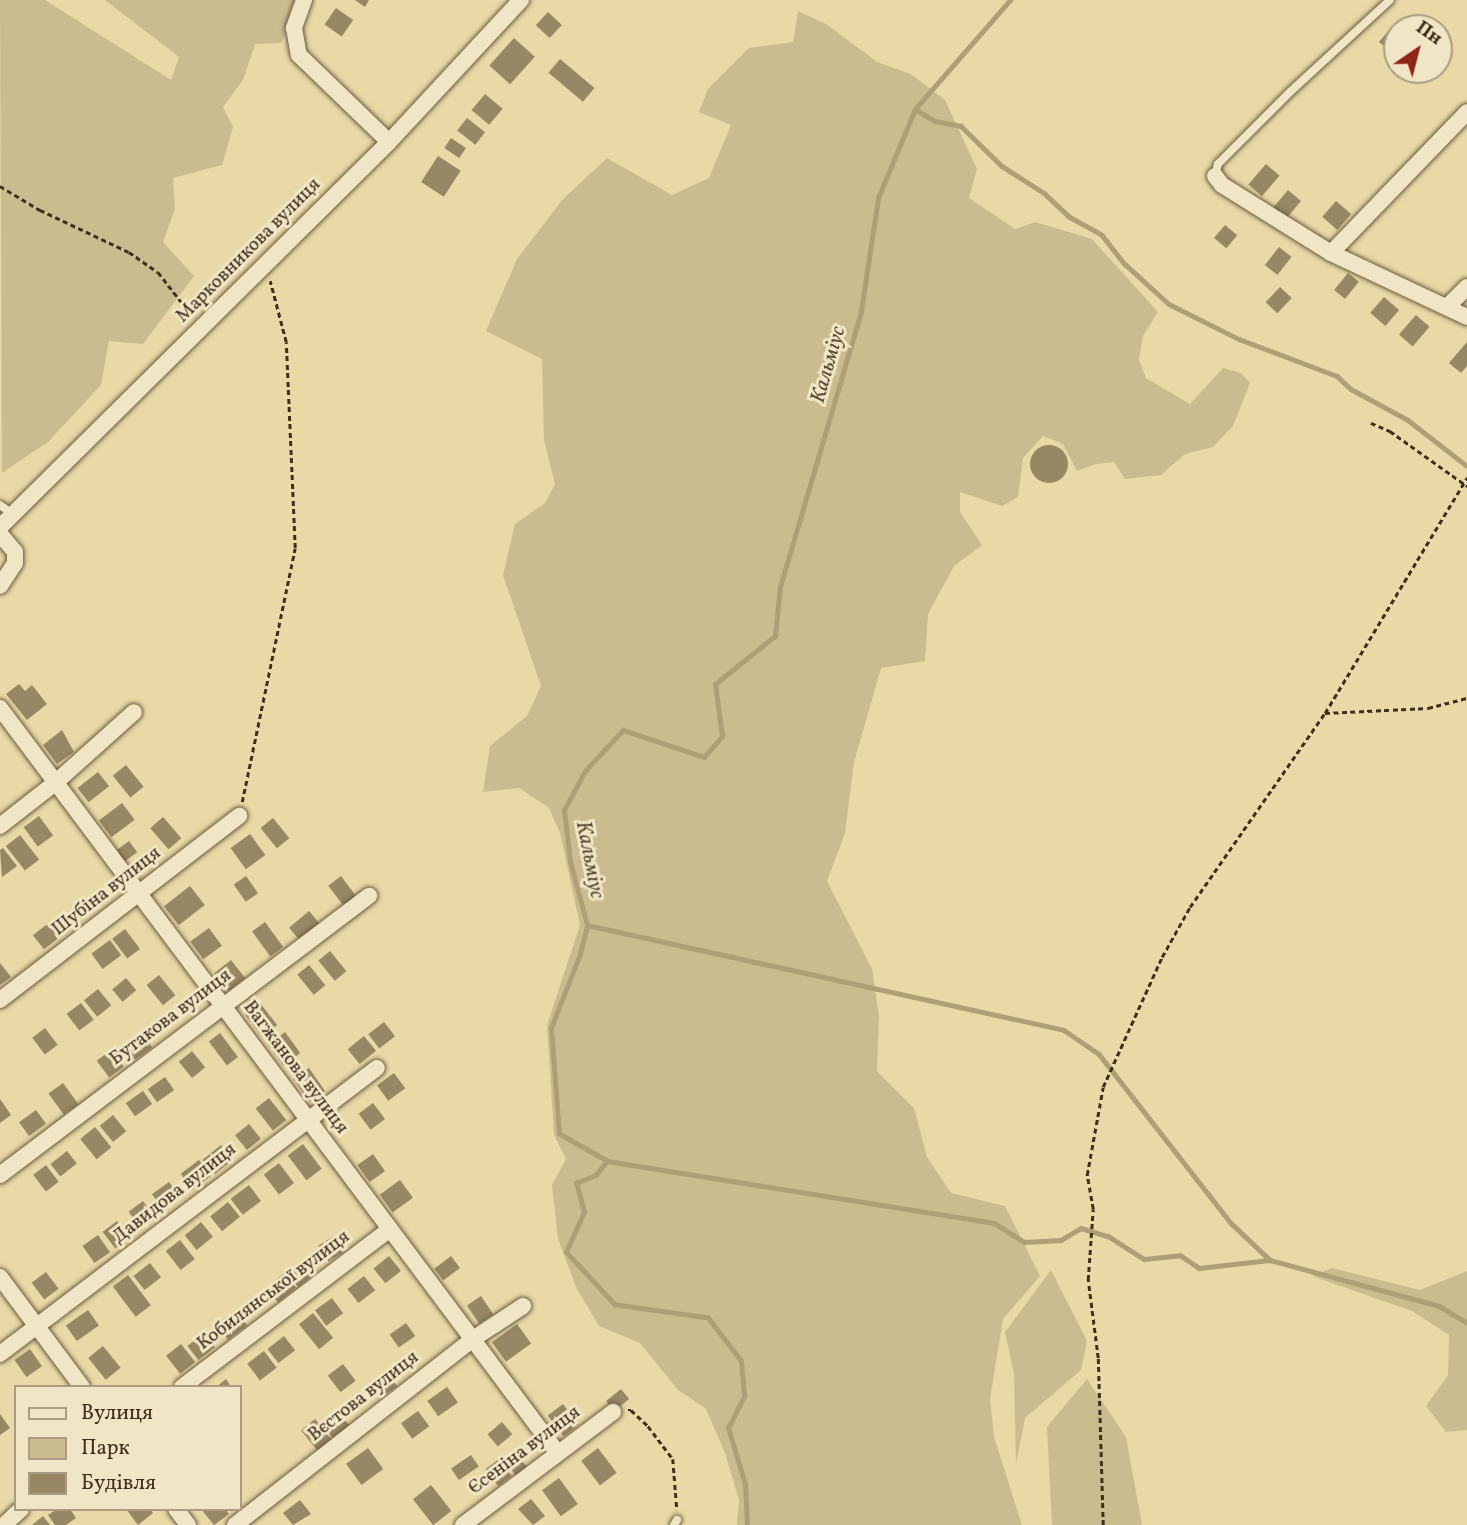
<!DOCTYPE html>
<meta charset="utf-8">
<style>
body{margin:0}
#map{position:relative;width:1467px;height:1525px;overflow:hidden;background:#e8d9a6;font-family:Vollkorn,serif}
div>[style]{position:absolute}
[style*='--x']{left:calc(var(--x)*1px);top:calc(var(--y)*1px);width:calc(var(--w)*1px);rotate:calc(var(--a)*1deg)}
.green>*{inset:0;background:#cbbc8f}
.stream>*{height:4.5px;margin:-2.25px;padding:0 2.25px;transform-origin:2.25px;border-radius:2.25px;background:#af9f77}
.building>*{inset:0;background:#978764;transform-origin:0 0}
.round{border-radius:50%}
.path>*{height:2.5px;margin-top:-1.25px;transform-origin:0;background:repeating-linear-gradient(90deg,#402e1d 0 5px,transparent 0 8.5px)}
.roads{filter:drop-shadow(0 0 2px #6a593f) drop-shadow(0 0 2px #6a593f)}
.service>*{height:8px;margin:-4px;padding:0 4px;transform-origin:4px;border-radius:4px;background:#f0e6c5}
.minor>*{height:16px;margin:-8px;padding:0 8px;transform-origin:8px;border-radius:8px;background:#f0e6c5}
span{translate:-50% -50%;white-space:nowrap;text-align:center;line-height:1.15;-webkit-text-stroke:6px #f0e6c5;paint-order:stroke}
.street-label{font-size:19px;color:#402e1d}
.water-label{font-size:21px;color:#5c4a34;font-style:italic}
.legend{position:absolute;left:14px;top:1385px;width:228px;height:126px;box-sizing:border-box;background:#f0e6c5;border:2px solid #aa9c82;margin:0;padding:9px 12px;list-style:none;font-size:21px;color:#402e1d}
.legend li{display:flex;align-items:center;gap:14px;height:35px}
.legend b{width:35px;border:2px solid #aa9c82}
.north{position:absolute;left:1383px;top:14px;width:70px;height:70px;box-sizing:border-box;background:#f0e6c5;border:2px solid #aa9c82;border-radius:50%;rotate:35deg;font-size:19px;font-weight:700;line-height:28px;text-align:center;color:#402e1d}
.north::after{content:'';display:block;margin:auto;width:24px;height:32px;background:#8f2418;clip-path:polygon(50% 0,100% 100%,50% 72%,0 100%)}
</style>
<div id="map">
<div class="green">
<i style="clip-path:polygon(0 0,45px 0,171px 80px,179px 57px,105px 0,300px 0,281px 43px,255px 44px,243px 80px,223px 107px,233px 127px,222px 165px,173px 178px,175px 209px,163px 242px,194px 276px,143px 344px,109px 341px,101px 385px,48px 442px,2px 473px)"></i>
<i style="clip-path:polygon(798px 11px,826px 24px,877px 62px,911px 74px,945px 100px,977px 169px,969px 198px,1015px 229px,1035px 222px,1092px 239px,1158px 312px,1143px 336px,1139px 360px,1146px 378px,1190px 404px,1223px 368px,1241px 373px,1250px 383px,1233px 426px,1213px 447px,1185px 454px,1161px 475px,1125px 479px,1114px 462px,1096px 464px,1077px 471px,1063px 444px,1043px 436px,1023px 458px,1018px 497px,1002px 506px,960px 492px,960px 512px,982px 545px,954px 566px,928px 614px,925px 661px,881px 668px,854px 762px,845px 833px,827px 881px,872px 969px,879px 1016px,877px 1071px,914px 1108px,927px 1157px,951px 1193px,1005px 1206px,1040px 1276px,1003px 1319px,990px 1399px,994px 1437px,1022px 1525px,737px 1525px,739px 1500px,725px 1453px,706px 1409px,678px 1390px,640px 1343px,599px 1326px,577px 1289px,558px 1239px,552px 1185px,566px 1159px,554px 1135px,547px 1025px,580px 925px,560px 833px,549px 808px,519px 788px,483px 792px,490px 746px,527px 716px,541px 686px,503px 575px,515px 524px,545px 503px,555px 484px,544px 440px,542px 359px,486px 331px,517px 259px,563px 199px,607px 158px,672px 195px,709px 178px,731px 125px,699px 112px,708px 89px,749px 48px,793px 42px)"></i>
<i style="clip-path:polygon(1332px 1268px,1420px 1290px,1467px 1271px,1467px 1430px,1446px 1432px,1426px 1406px,1448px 1375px,1449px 1335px,1412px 1311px,1312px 1276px)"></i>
<i style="clip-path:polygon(1051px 1270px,1087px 1341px,1081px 1370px,1025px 1418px,1016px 1464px,1014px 1374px,1005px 1332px)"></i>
<i style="clip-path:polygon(1087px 1379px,1126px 1437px,1142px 1525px,1052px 1525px,1047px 1427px)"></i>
</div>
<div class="stream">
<i style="--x:915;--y:109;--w:23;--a:31"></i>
<i style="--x:935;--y:121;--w:26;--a:11"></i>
<i style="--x:961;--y:126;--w:57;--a:44.3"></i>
<i style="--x:1002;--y:166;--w:50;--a:32.7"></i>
<i style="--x:1044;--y:193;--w:35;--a:43"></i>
<i style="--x:1070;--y:217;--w:37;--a:29"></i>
<i style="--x:1102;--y:235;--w:37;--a:52"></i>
<i style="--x:1125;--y:264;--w:59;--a:42.3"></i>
<i style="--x:1169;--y:304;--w:78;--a:26.6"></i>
<i style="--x:1239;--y:339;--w:105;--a:20.7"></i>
<i style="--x:1337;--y:376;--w:19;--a:43"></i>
<i style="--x:1351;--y:389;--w:65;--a:28.5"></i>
<i style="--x:1408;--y:420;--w:75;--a:37.9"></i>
<i style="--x:587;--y:925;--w:488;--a:12.4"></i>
<i style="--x:1064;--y:1030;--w:42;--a:34.4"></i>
<i style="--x:1099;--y:1054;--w:214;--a:52"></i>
<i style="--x:1231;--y:1223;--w:54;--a:43.5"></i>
<i style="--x:1270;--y:1260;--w:175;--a:15.2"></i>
<i style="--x:1439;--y:1306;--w:33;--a:31"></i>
<i style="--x:607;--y:1161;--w:392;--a:9.1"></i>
<i style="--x:994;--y:1223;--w:36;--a:32"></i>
<i style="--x:1024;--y:1242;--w:37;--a:-3"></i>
<i style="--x:1061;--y:1240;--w:23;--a:-31"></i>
<i style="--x:1081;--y:1228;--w:28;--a:17"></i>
<i style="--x:1108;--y:1236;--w:43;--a:32.6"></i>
<i style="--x:1144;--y:1259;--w:36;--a:-6"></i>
<i style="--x:1180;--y:1255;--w:23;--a:34"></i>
<i style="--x:1199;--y:1268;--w:70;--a:-6.5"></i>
<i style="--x:747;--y:1525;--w:41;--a:-92.8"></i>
<i style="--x:745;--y:1484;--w:59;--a:-106.9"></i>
<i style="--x:728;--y:1428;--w:36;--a:-63"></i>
<i style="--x:744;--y:1396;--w:35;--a:-95"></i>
<i style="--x:741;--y:1361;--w:54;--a:-127.5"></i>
<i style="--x:708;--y:1318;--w:94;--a:-172"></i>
<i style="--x:615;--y:1305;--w:72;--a:-132.8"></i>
<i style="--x:566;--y:1252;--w:44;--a:-65.8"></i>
<i style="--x:584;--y:1212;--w:30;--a:-105"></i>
<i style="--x:576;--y:1183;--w:22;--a:-22"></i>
<i style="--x:596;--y:1175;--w:18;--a:-52"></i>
<i style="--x:607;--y:1161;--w:55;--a:-150.6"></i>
<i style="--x:559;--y:1134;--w:106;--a:-94.3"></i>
<i style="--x:551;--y:1028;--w:79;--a:-68.6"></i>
<i style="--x:580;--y:954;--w:30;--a:-76"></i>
<i style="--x:587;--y:925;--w:65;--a:-105.1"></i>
<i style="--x:570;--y:862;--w:52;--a:-96.6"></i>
<i style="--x:564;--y:810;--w:44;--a:-61.7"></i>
<i style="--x:585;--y:771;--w:56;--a:-47.2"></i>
<i style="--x:623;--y:730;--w:85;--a:18.4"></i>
<i style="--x:704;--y:757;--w:28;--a:-49"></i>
<i style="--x:722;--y:736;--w:52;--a:-97.7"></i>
<i style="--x:715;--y:684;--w:77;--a:-38.7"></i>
<i style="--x:775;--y:636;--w:49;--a:-84.2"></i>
<i style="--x:780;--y:587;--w:288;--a:-73.6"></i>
<i style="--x:861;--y:311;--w:114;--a:-81.4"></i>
<i style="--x:878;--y:198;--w:96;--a:-67.4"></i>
<i style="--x:915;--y:109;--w:145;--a:-48.9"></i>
</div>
<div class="building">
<i style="clip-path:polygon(355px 0,369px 0,365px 7px)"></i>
<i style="left:336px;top:8px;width:21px;height:20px;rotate:35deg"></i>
<i style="left:548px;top:12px;width:19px;height:18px;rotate:43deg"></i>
<i style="clip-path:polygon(1391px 28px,1397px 34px,1397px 45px,1391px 52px,1379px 42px)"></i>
<i style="left:514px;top:38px;width:28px;height:37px;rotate:42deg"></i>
<i style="left:560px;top:59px;width:45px;height:18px;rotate:40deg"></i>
<i style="clip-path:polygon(1405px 70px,1420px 70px,1414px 78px)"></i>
<i style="left:485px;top:94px;width:23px;height:21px;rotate:40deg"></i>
<i style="left:467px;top:118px;width:23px;height:16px;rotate:38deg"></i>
<i style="left:451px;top:138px;width:18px;height:12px;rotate:34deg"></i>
<i style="left:438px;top:156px;width:27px;height:31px;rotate:33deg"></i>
<i style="left:1266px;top:164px;width:18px;height:27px;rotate:41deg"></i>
<i style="left:1288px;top:190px;width:17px;height:23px;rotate:40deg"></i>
<i style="left:1336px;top:201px;width:20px;height:21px;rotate:41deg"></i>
<i style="left:1225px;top:225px;width:16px;height:17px;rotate:40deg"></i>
<i style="left:1279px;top:247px;width:16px;height:23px;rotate:38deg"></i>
<i style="left:1348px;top:273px;width:14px;height:22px;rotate:39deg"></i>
<i style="left:1280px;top:287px;width:16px;height:21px;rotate:43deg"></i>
<i style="left:1384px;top:297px;width:20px;height:21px;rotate:41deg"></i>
<i style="left:1416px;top:315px;width:18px;height:26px;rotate:41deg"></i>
<i style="clip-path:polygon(1467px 342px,1467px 366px,1461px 373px,1449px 363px)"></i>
<i class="round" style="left:1030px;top:445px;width:38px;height:38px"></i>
<i style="clip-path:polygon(19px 684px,25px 691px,32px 685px,47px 704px,27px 720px,6px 694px)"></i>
<i style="clip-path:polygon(62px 730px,74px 752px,57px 764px,43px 745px)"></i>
<i style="left:126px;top:765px;width:28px;height:17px;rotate:51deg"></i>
<i style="left:98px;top:772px;width:18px;height:26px;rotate:52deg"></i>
<i style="left:122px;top:803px;width:21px;height:29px;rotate:53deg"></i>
<i style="left:39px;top:816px;width:24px;height:19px;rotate:54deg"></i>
<i style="left:163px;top:817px;width:28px;height:17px;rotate:49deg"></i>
<i style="left:273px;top:818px;width:26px;height:16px;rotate:51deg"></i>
<i style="left:250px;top:834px;width:26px;height:24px;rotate:54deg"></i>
<i style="left:20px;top:835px;width:31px;height:18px;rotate:52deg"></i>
<i style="left:129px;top:841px;width:14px;height:16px;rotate:54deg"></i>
<i style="clip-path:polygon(3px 848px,17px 866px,2px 877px,0 850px)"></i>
<i style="left:246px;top:876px;width:21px;height:15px;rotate:55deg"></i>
<i style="left:341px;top:876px;width:25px;height:16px;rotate:53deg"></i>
<i style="left:190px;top:886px;width:24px;height:33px;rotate:52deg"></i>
<i style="left:309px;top:911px;width:16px;height:26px;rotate:50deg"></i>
<i style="left:51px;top:921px;width:18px;height:23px;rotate:52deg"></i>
<i style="left:265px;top:922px;width:31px;height:16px;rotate:54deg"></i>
<i style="left:209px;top:928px;width:22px;height:23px;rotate:54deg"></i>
<i style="left:125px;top:929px;width:25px;height:16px;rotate:53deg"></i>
<i style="left:110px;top:940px;width:19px;height:23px;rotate:54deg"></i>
<i style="left:330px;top:951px;width:26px;height:15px;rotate:51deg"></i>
<i style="left:231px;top:960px;width:23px;height:21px;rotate:52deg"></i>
<i style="clip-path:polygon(0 963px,11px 977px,0 985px)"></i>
<i style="left:309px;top:965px;width:26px;height:15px;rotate:51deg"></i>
<i style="left:159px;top:975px;width:26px;height:16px;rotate:51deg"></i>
<i style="left:126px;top:978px;width:16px;height:18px;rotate:50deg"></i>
<i style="left:98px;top:989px;width:21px;height:18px;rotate:51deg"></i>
<i style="left:81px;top:1003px;width:21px;height:18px;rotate:53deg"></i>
<i style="left:260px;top:1003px;width:28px;height:19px;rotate:52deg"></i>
<i style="left:384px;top:1022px;width:18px;height:20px;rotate:52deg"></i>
<i style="left:45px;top:1028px;width:21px;height:16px;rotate:53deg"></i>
<i style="left:141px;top:1032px;width:19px;height:21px;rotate:54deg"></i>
<i style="left:285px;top:1032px;width:26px;height:21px;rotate:54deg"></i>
<i style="left:220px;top:1033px;width:30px;height:14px;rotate:53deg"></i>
<i style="left:364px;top:1036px;width:19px;height:21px;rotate:51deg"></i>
<i style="left:111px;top:1050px;width:21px;height:18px;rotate:53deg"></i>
<i style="left:192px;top:1051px;width:21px;height:17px;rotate:51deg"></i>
<i style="left:309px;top:1068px;width:28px;height:19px;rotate:55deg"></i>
<i style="left:394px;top:1073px;width:19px;height:21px;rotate:54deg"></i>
<i style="left:165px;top:1077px;width:16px;height:21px;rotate:55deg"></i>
<i style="left:63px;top:1083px;width:26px;height:18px;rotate:54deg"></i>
<i style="left:143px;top:1091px;width:16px;height:21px;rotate:55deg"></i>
<i style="left:269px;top:1098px;width:28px;height:17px;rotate:52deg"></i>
<i style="clip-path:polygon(0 1099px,11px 1115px,0 1123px)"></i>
<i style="left:373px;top:1103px;width:20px;height:18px;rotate:53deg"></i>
<i style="left:36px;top:1110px;width:17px;height:21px;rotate:54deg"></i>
<i style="left:113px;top:1115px;width:21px;height:17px;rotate:51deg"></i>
<i style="left:249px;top:1124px;width:19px;height:18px;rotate:51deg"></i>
<i style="left:95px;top:1127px;width:26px;height:19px;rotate:51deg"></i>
<i style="left:303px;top:1144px;width:31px;height:19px;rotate:53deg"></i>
<i style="left:221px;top:1145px;width:19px;height:24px;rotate:51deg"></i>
<i style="left:67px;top:1151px;width:16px;height:21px;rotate:52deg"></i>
<i style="left:373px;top:1154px;width:21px;height:19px;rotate:55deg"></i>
<i style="left:199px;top:1160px;width:20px;height:23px;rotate:53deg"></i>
<i style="left:279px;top:1163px;width:25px;height:19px;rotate:53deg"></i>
<i style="left:46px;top:1165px;width:21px;height:16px;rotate:53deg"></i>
<i style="left:400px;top:1180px;width:22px;height:25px;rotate:54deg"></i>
<i style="left:169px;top:1182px;width:19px;height:21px;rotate:54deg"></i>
<i style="left:249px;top:1185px;width:20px;height:23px;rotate:53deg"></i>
<i style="left:143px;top:1201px;width:21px;height:18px;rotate:53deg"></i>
<i style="left:228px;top:1202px;width:19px;height:23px;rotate:51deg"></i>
<i style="left:117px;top:1221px;width:21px;height:18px;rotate:53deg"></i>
<i style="left:201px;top:1222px;width:19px;height:21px;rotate:51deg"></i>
<i style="left:337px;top:1234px;width:19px;height:22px;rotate:58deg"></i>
<i style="left:98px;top:1235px;width:21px;height:19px;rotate:55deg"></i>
<i style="left:180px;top:1240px;width:24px;height:18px;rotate:52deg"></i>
<i style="left:389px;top:1256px;width:19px;height:20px;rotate:51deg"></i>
<i style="left:451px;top:1256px;width:15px;height:21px;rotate:53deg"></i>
<i style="left:302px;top:1261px;width:18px;height:19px;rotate:52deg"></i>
<i style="left:150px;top:1263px;width:18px;height:21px;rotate:52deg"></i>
<i style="left:46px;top:1272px;width:21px;height:18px;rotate:53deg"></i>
<i style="left:284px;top:1273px;width:19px;height:23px;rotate:51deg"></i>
<i style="left:128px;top:1275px;width:38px;height:19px;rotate:53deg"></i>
<i style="left:364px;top:1276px;width:18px;height:21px;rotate:52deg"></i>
<i style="left:481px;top:1296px;width:22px;height:17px;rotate:56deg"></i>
<i style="left:332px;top:1298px;width:19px;height:21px;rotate:54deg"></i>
<i style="left:88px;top:1310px;width:19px;height:27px;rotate:55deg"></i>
<i style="left:236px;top:1310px;width:19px;height:24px;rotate:54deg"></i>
<i style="left:313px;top:1313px;width:32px;height:18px;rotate:51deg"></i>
<i style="left:406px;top:1323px;width:16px;height:20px;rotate:55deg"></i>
<i style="left:517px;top:1324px;width:24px;height:31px;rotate:54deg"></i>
<i style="left:204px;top:1333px;width:18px;height:21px;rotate:52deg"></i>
<i style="left:284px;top:1336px;width:18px;height:21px;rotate:52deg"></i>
<i style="left:181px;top:1344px;width:23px;height:19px;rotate:52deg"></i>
<i style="left:103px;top:1346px;width:28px;height:19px;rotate:51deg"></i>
<i style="left:30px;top:1349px;width:21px;height:19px;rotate:55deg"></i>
<i style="left:264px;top:1351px;width:21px;height:21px;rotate:53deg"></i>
<i style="left:343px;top:1364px;width:21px;height:19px;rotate:53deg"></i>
<i style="left:388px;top:1373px;width:16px;height:20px;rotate:55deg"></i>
<i style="clip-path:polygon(226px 1379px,231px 1387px,216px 1387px)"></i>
<i style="left:447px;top:1387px;width:19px;height:24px;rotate:55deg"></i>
<i style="left:621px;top:1389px;width:13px;height:19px;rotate:51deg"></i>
<i style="left:563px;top:1404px;width:26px;height:19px;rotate:53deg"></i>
<i style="left:338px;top:1410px;width:19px;height:21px;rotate:54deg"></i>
<i style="left:418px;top:1411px;width:19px;height:21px;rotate:54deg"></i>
<i style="clip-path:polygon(0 1414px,10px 1428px,0 1435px)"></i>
<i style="left:315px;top:1419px;width:26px;height:18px;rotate:51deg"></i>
<i style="left:502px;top:1422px;width:16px;height:19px;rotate:50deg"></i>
<i style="left:368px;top:1448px;width:26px;height:27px;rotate:54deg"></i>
<i style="left:598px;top:1448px;width:31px;height:21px;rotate:53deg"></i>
<i style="left:515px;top:1451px;width:20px;height:14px;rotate:53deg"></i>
<i style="left:471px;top:1455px;width:14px;height:24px;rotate:56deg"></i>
<i style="left:499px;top:1459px;width:21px;height:17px;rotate:53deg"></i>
<i style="left:559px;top:1478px;width:32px;height:21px;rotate:54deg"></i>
<i style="left:431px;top:1485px;width:33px;height:23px;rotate:52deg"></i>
<i style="clip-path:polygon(531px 1499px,545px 1516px,533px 1525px,518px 1509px)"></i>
<i style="clip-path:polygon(300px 1500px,311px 1514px,293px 1525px,283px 1513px)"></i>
<i style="clip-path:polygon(57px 1509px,70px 1509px,76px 1518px,66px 1525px,55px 1525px,48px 1515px)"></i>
<i style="clip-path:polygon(126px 1509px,150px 1509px,153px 1513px,138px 1525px)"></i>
<i style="clip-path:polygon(201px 1509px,225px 1509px,229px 1514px,214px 1525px)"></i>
<i style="clip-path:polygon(43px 1516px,50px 1525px,32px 1525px)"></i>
</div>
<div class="path">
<i style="--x:0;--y:186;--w:47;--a:31"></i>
<i style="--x:40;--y:210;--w:98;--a:25.3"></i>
<i style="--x:129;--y:252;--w:35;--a:35"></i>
<i style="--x:158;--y:272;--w:57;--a:52.1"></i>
<i style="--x:1371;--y:423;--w:21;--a:23"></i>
<i style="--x:1390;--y:431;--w:95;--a:35.5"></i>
<i style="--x:1325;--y:713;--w:103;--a:-2.8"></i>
<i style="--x:1428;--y:708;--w:40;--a:-14.4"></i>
<i style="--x:242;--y:802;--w:259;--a:-78.2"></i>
<i style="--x:295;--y:548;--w:206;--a:-92.5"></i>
<i style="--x:286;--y:342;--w:63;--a:-104.7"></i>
<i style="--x:628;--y:1410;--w:3;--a:0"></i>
<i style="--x:631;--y:1410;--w:23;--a:43"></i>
<i style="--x:648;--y:1426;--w:41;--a:52.9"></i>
<i style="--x:673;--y:1459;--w:51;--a:85.5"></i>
<i style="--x:1103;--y:1525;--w:167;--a:-91.7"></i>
<i style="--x:1098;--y:1358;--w:79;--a:-97.3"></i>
<i style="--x:1088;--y:1280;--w:71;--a:-86"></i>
<i style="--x:1093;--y:1209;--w:35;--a:-100"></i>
<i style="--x:1087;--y:1175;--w:89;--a:-79.7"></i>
<i style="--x:1103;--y:1087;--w:143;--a:-65.6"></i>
<i style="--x:1162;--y:957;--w:57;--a:-60.8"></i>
<i style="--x:1190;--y:907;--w:236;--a:-55.2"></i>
<i style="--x:1325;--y:713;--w:275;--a:-58.9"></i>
</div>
<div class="roads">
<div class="service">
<i style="--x:1215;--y:176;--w:12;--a:-76"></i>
<i style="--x:1218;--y:164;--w:103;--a:-45"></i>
<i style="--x:1291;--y:91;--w:134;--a:-42.6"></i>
<i style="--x:0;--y:505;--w:16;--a:35"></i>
<i style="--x:674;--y:1525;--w:6;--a:-59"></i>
</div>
<div class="minor">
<i style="--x:304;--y:0;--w:30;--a:110"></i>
<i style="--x:294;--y:28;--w:27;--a:80"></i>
<i style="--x:299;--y:55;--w:125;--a:44"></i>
<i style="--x:1215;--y:176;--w:11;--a:52"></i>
<i style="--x:1222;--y:185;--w:128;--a:32"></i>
<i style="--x:1331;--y:253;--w:150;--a:25.2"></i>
<i style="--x:1331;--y:253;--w:196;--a:-46"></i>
<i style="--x:1448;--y:306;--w:27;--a:-45"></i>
<i style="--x:0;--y:527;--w:547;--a:-44.7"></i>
<i style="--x:389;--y:142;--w:194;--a:-47.1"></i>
<i style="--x:0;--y:534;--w:23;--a:50"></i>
<i style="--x:15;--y:552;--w:11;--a:90"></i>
<i style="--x:15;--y:563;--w:27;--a:123"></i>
<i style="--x:0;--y:708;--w:929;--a:53.18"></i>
<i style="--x:0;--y:826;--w:70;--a:-38"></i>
<i style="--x:55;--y:783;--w:106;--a:-41.9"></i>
<i style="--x:0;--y:1000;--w:302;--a:-37.6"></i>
<i style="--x:0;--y:1175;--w:463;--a:-37.1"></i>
<i style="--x:0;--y:1277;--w:137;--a:53.3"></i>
<i style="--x:0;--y:1354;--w:473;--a:-37.2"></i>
<i style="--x:182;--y:1387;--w:261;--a:-37.2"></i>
<i style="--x:176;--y:1509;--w:20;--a:53"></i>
<i style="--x:4;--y:1525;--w:23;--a:-43"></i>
<i style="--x:235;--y:1525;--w:302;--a:-38"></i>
<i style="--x:473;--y:1339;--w:60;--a:-33.4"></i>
<i style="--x:463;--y:1525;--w:188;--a:-37"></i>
</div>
</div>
<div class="street-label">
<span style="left:249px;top:251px;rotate:-45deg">Марковникова вулиця</span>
<span style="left:107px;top:892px;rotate:-38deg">Шубіна вулиця</span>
<span style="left:171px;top:1018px;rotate:-37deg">Бутакова вулиця</span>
<span style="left:295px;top:1068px;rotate:53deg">Вагжанова вулиця</span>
<span style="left:175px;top:1194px;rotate:-38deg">Давидова вулиця</span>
<span style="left:274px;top:1291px;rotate:-37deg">Кобилянської вулиця</span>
<span style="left:364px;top:1397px;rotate:-38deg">Вєстова вулиця</span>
<span style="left:525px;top:1451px;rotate:-37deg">Єсеніна вулиця</span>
</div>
<div class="water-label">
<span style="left:829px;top:365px;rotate:-74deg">Кальміус</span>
<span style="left:589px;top:860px;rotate:79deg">Кальміус</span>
</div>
<ul class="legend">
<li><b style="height:9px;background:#f0e6c5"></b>Вулиця</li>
<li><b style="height:19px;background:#cbbc8f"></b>Парк</li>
<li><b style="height:19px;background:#978764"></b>Будівля</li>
</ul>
<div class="north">Пн</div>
</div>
